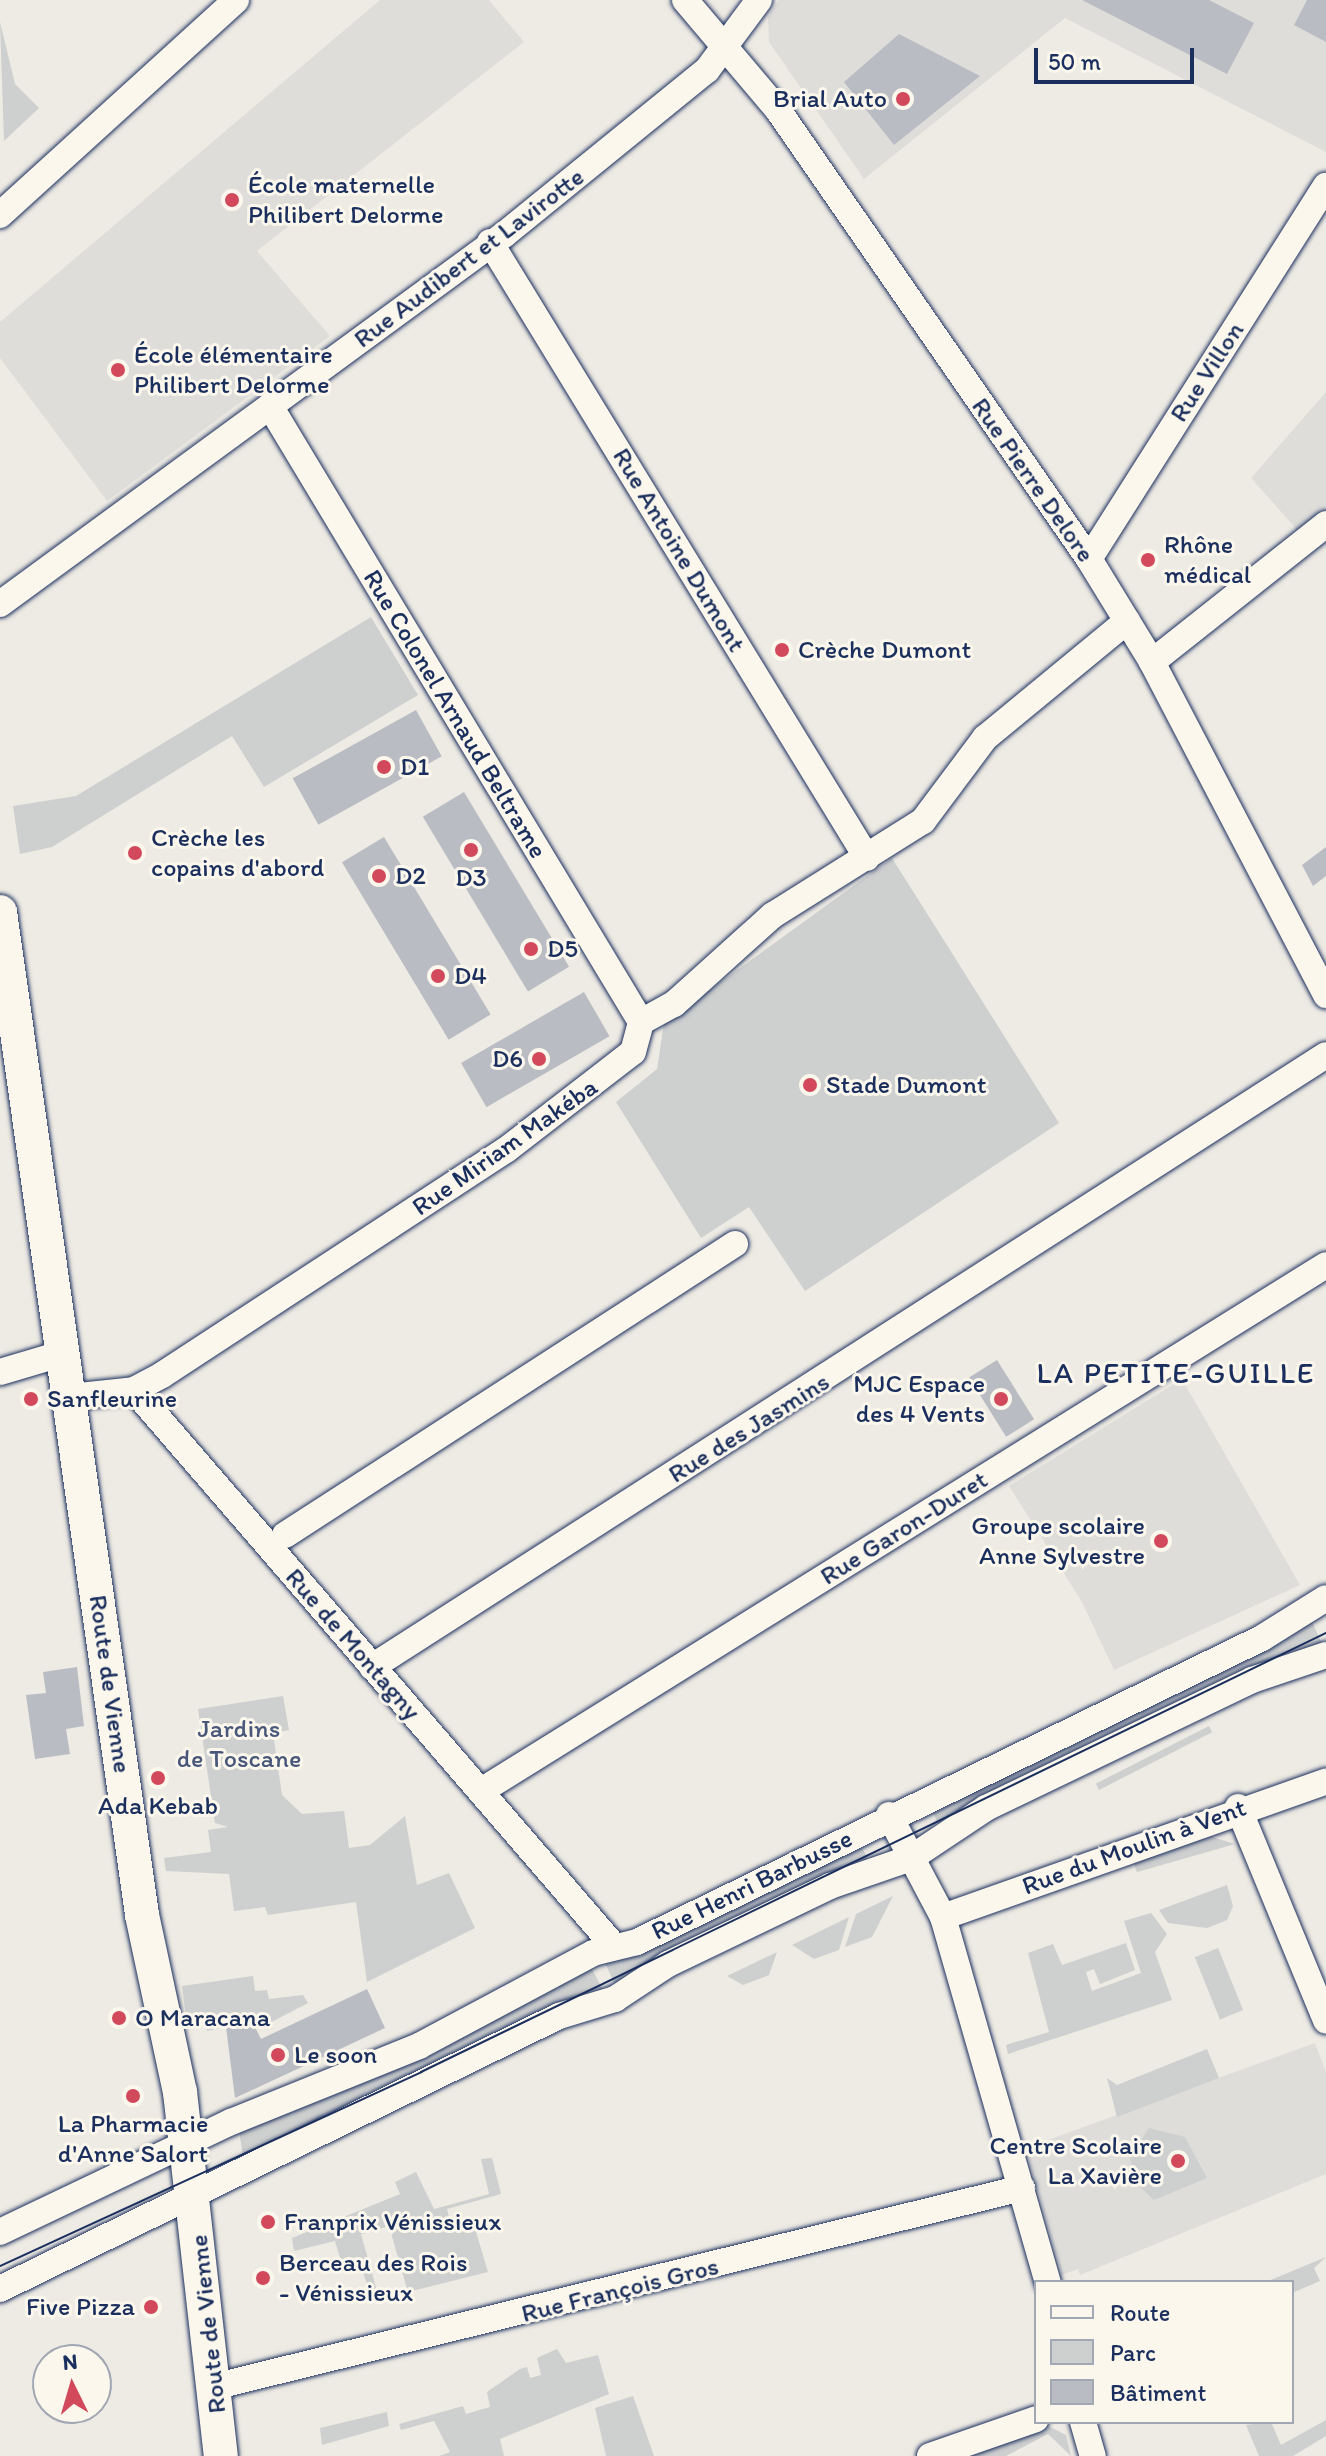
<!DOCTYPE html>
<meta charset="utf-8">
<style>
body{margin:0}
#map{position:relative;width:1326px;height:2456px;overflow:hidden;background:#eeebe4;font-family:Itim,sans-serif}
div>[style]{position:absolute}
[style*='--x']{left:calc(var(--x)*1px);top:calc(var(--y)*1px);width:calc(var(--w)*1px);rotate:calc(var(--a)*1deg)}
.built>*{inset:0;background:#deddda}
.green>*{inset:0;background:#cecfcf;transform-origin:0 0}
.building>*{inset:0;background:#b9bcc3;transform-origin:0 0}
.roads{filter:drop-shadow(0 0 2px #1b2f5e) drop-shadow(0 0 2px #1b2f5e)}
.minor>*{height:26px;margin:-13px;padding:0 13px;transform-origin:13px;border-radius:13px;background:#fbf7ec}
.major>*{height:34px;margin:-17px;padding:0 17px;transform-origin:17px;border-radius:17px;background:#fbf7ec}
.tram>*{height:2px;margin:-1px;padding:0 1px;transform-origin:1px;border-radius:1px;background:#1b2f5e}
.dots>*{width:22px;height:22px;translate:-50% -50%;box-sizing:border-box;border:4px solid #fbf7ec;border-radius:50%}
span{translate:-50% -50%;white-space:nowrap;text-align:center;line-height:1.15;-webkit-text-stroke:6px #fbf7ec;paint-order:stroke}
.poi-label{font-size:26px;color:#1b2f5e}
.right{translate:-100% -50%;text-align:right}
.left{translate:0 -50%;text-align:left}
.street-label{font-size:26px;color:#1b2f5e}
.park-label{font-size:26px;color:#48577a}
.quarter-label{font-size:30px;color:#1b2f5e;letter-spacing:2px}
.legend{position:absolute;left:1034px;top:2280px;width:260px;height:144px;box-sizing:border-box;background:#fbf7ec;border:2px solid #a1a7b3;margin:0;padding:10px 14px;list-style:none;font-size:24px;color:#1b2f5e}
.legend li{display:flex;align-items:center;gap:16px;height:40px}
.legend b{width:40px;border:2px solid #a1a7b3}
.north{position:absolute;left:32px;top:2344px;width:80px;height:80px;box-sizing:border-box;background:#fbf7ec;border:2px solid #a1a7b3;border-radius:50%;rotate:355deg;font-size:22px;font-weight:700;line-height:32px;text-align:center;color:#1b2f5e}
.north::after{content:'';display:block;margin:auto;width:28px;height:36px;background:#d1495b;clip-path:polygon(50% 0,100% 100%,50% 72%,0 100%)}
.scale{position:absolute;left:1034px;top:48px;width:160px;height:36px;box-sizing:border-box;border:4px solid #1b2f5e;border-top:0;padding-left:10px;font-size:24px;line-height:28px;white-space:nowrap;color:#1b2f5e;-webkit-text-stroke:6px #fbf7ec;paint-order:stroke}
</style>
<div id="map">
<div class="built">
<i style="clip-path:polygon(380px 0,489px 0,524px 42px,257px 251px,330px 336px,107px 501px,0 358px,0 322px)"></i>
<i style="clip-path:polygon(779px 0,1326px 0,1326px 152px,1065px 18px,864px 179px,769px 42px,768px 17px)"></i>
<i style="clip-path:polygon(1326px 392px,1326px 513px,1300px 533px,1251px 478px)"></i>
<i style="clip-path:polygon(1182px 1379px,1300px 1585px,1114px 1670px,1082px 1602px,1009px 1486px)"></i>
<i style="clip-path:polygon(1315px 2043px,1326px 2072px,1326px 2174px,1080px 2275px,1078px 2269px,1062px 2275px,1026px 2148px)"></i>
</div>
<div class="green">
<i style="clip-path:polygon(0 22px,15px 84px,39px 108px,4px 141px)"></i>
<i style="clip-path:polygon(371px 617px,418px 695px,264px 787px,232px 736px,52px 847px,20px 854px,13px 806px,76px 796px)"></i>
<i style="clip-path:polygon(892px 858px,1059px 1123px,805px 1291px,749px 1207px,701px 1238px,616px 1102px,657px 1069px,664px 1023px)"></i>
<i style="left:1312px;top:1622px;width:29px;height:424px;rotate:65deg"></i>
<i style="clip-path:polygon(283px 1696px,289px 1730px,273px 1733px,282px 1795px,302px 1814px,344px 1811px,349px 1848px,370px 1845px,405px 1816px,417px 1885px,449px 1873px,475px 1928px,367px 1982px,356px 1902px,268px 1915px,265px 1907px,234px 1911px,229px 1874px,166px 1871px,164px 1858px,211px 1852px,208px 1830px,228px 1827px,215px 1823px,198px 1709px)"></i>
<i style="left:1209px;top:1726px;width:7px;height:127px;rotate:63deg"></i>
<i style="clip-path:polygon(1203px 1834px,1235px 1844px,1137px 1872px,1133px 1861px)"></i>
<i style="clip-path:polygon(859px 1841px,870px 1864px,617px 1988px,614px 1983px,603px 1958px)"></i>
<i style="clip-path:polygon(1227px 1885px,1233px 1906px,1227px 1920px,1207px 1928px,1168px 1923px,1159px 1910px)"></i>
<i style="clip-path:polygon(893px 1896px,872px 1937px,845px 1947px,856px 1914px)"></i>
<i style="clip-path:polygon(1151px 1913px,1167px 1934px,1155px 1952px,1172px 2000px,1008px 2054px,1006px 2045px,1049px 2032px,1028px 1953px,1053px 1944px,1062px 1965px,1126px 1943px,1135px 1970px,1100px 1984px,1094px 1969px,1086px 1972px,1092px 1991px,1141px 1973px,1124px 1921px)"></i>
<i style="clip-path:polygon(849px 1917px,839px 1950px,814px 1959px,792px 1945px)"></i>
<i style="left:1218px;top:1948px;width:67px;height:25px;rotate:68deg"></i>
<i style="clip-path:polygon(777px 1952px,769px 1975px,743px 1985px,727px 1976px)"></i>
<i style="clip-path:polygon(590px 1965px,605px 1994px,244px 2164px,239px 2130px,339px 2093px)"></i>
<i style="clip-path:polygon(253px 1976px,255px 1991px,267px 1990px,269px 1999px,303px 1995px,308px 2003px,260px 2028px,258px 2019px,207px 2031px,204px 2013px,186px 2016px,182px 1986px)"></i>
<i style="clip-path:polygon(1207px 2049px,1219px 2078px,1117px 2117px,1107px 2078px,1117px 2085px)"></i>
<i style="clip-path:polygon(1149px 2128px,1185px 2137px,1207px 2178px,1154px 2200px,1135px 2182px,1130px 2158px)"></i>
<i style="clip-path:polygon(492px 2158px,501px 2194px,447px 2209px,452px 2230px,474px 2225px,488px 2272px,408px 2292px,389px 2226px,361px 2234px,377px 2291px,370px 2292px,357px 2257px,341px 2261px,335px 2241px,294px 2251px,292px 2238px,400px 2194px,395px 2182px,416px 2172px,434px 2209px,489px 2194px,481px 2159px)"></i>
<i style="clip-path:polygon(1326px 2257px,1314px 2268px,1320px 2281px,1292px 2293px,1292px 2282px,1266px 2282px)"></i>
<i style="clip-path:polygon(557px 2349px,566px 2363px,598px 2355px,609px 2394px,500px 2439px,504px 2456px,439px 2456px,450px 2452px,434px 2421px,401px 2430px,399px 2424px,463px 2406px,466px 2414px,490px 2407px,487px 2392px,520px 2369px,527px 2367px,530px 2378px,541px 2375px,537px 2358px)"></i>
<i style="clip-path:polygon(633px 2396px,654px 2456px,606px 2456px,595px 2408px)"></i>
<i style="clip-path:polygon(387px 2412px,389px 2426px,322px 2445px,320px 2428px)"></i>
<i style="clip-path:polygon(1326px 2420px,1326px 2436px,1293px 2456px,1259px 2456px,1246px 2425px,1271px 2422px,1281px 2445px)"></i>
<i style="clip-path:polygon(1046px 2425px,1066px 2435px,1071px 2456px,1048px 2434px,1006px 2456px,954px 2456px)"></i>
</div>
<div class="building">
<i style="clip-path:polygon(1082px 0,1209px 0,1254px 23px,1227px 74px)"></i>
<i style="clip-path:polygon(1307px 0,1326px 0,1326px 42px,1294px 25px)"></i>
<i style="clip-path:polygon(899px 34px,980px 76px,894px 145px,844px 82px)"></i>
<i style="left:416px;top:710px;width:53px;height:141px;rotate:61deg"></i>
<i style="left:464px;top:792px;width:204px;height:48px;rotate:59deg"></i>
<i style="left:384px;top:837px;width:207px;height:49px;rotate:59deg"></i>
<i style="clip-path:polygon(1326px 847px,1326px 876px,1313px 886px,1302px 865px)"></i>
<i style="left:584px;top:992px;width:51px;height:142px;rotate:60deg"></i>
<i style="left:997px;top:1360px;width:70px;height:33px;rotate:58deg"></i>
<i style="clip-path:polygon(77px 1667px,84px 1726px,66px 1729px,70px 1754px,35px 1759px,26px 1695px,46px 1693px,43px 1672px)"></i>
<i style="clip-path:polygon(367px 1989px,385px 2028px,235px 2098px,226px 2027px,252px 2021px,261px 2039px)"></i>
</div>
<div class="roads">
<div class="minor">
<i style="--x:685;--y:0;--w:144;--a:49.8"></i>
<i style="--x:778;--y:110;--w:546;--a:55.29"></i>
<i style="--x:1089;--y:559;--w:121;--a:58.5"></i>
<i style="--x:1152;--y:662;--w:376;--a:62.4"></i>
<i style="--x:0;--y:215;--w:319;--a:-42.3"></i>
<i style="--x:490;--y:242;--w:722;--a:58.53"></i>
<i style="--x:270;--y:406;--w:719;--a:58.94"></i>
<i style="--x:1089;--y:559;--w:442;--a:-57.6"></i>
<i style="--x:0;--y:604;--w:626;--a:-36.23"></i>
<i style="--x:505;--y:234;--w:260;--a:-39.1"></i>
<i style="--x:707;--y:70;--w:87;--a:-53.4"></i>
<i style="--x:1152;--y:662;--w:222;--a:-38.4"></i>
<i style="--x:641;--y:1022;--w:38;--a:-29"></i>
<i style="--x:674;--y:1004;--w:133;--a:-42"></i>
<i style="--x:773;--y:915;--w:177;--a:-32.1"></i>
<i style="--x:923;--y:821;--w:104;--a:-53.2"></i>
<i style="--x:985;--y:738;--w:184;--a:-39.5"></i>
<i style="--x:0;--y:1372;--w:67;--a:-16.5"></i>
<i style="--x:134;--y:1390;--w:735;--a:49.2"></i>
<i style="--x:70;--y:1397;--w:64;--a:-6.2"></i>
<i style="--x:134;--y:1390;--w:32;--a:-28"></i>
<i style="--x:162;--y:1375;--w:411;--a:-33.2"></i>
<i style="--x:506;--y:1150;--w:160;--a:-37.7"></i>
<i style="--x:633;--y:1052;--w:31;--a:-75"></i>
<i style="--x:285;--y:1535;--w:536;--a:-32.89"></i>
<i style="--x:372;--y:1667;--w:1133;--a:-32.68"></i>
<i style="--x:481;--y:1791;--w:995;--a:-31.9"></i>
<i style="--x:1238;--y:1807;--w:231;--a:67.6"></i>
<i style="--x:889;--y:1815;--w:115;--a:62.1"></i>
<i style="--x:943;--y:1917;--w:380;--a:74"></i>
<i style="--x:943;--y:1917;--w:406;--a:-19.5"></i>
<i style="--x:0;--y:2232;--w:256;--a:-25.5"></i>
<i style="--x:231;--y:2122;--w:203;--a:-22"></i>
<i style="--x:419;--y:2046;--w:197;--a:-28.1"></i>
<i style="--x:593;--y:1953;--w:45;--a:-14"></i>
<i style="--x:637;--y:1942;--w:695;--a:-25.94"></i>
<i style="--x:1262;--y:1638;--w:75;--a:-32"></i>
<i style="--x:0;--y:2289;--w:622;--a:-26.03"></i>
<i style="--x:559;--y:2016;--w:59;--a:-16.9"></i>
<i style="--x:615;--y:1999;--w:64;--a:-33.4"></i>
<i style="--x:668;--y:1964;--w:180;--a:-25.7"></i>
<i style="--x:830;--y:1886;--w:86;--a:-19.1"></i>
<i style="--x:911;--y:1858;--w:90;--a:-33.7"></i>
<i style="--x:986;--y:1808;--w:295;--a:-25.7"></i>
<i style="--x:1252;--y:1680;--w:78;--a:-18.7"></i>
<i style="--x:217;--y:2386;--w:829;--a:-13.82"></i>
<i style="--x:1083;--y:2422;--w:35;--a:74"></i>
<i style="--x:930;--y:2456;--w:112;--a:-19.2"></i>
</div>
<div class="major">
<i style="--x:0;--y:912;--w:1013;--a:81.94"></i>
<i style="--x:142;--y:1915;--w:181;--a:77.9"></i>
<i style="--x:180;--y:2092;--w:366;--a:83.6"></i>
</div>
</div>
<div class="tram">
<i style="--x:0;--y:2266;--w:464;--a:-24.7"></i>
<i style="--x:421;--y:2072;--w:1006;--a:-25.88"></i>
</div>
<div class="dots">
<i style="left:903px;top:99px;background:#d1495b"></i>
<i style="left:232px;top:200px;background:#d1495b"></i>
<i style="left:118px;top:370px;background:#d1495b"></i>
<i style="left:1148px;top:560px;background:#d1495b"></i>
<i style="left:782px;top:650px;background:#d1495b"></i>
<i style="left:384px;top:767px;background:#d1495b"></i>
<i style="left:471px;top:850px;background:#d1495b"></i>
<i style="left:135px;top:853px;background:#d1495b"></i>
<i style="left:379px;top:876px;background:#d1495b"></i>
<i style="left:531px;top:949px;background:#d1495b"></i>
<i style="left:438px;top:976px;background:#d1495b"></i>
<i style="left:539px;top:1059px;background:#d1495b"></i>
<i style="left:810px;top:1085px;background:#d1495b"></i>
<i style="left:31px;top:1399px;background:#d1495b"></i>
<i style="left:1001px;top:1399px;background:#d1495b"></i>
<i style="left:1161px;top:1541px;background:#d1495b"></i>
<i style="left:158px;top:1778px;background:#d1495b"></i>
<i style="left:119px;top:2018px;background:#d1495b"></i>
<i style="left:278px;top:2055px;background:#d1495b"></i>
<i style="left:133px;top:2096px;background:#d1495b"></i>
<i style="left:1178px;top:2161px;background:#d1495b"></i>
<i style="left:268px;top:2222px;background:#d1495b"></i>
<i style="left:263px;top:2278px;background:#d1495b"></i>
<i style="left:151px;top:2307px;background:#d1495b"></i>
</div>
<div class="poi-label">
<span class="right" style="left:887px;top:99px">Brial Auto</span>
<span class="left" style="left:248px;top:200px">École maternelle<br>Philibert Delorme</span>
<span class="left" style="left:134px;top:370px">École élémentaire<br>Philibert Delorme</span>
<span class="left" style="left:1164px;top:560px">Rhône<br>médical</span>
<span class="left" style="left:798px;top:650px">Crèche Dumont</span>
<span class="left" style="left:400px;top:767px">D1</span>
<span class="left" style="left:151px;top:853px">Crèche les<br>copains d'abord</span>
<span class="left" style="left:395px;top:876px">D2</span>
<span style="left:471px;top:878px">D3</span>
<span class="left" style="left:547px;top:949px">D5</span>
<span class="left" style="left:454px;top:976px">D4</span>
<span class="right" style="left:523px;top:1059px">D6</span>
<span class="left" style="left:826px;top:1085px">Stade Dumont</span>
<span class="right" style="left:985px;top:1399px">MJC Espace<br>des 4 Vents</span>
<span class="left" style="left:47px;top:1399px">Sanfleurine</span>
<span class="right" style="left:1145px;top:1541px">Groupe scolaire<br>Anne Sylvestre</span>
<span style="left:158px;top:1806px">Ada Kebab</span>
<span class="left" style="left:135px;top:2018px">O Maracana</span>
<span class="left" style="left:294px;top:2055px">Le soon</span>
<span style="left:133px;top:2139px">La Pharmacie<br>d'Anne Salort</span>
<span class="right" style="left:1162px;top:2161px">Centre Scolaire<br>La Xavière</span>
<span class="left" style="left:284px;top:2222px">Franprix Vénissieux</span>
<span class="left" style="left:279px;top:2278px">Berceau des Rois<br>- Vénissieux</span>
<span class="right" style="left:135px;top:2307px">Five Pizza</span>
</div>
<div class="street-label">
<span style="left:469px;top:258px;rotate:-37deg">Rue Audibert et Lavirotte</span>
<span style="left:1207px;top:372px;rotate:-57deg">Rue Villon</span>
<span style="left:1033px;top:480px;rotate:55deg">Rue Pierre Delore</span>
<span style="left:679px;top:550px;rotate:59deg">Rue Antoine Dumont</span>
<span style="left:455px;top:714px;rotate:59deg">Rue Colonel Arnaud Beltrame</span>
<span style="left:505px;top:1147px;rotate:-35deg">Rue Miriam Makéba</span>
<span style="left:749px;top:1428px;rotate:-32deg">Rue des Jasmins</span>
<span style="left:904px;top:1528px;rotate:-32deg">Rue Garon-Duret</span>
<span style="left:353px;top:1644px;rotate:49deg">Rue de Montagny</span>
<span style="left:110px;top:1684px;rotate:82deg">Route de Vienne</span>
<span style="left:1134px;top:1847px;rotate:-20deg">Rue du Moulin à Vent</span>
<span style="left:752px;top:1885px;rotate:-26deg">Rue Henri Barbusse</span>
<span style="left:620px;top:2290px;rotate:-14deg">Rue François Gros</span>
<span style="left:208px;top:2324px;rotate:-96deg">Route de Vienne</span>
</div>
<div class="park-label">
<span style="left:239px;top:1744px">Jardins<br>de Toscane</span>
</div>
<div class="quarter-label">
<span style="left:1176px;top:1373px">LA PETITE-GUILLE</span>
</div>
<ul class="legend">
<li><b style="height:10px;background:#fbf7ec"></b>Route</li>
<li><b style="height:22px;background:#cecfcf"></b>Parc</li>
<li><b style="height:22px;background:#b9bcc3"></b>Bâtiment</li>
</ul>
<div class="north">N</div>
<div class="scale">50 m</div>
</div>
